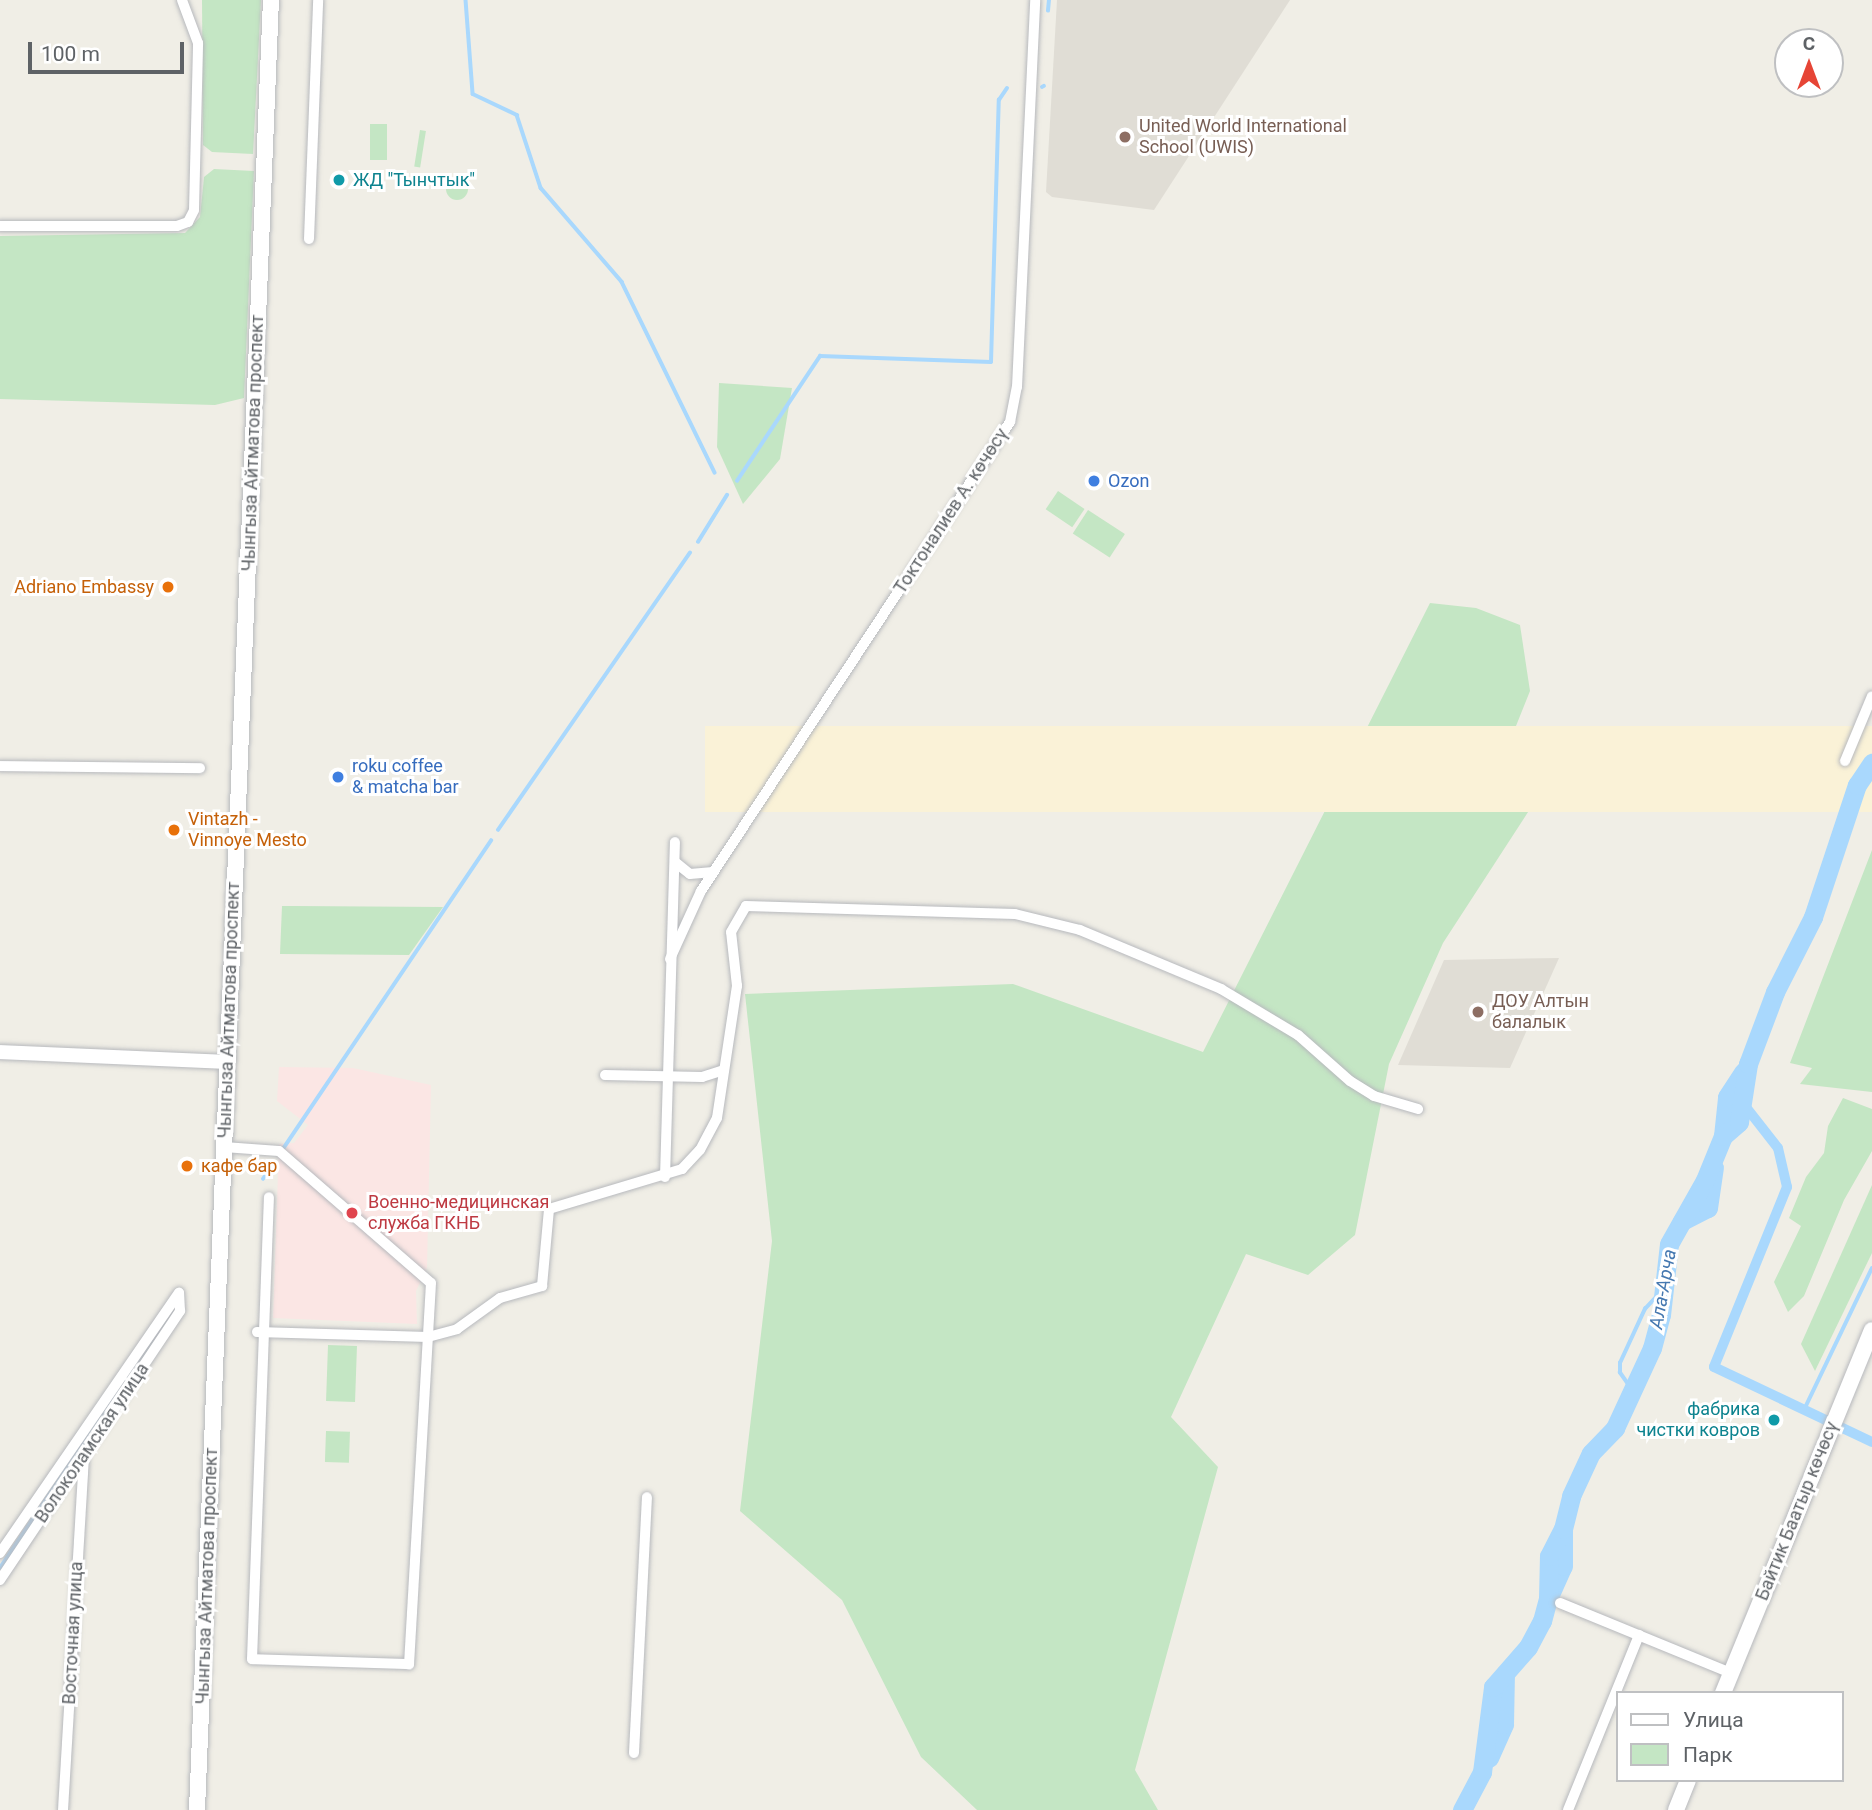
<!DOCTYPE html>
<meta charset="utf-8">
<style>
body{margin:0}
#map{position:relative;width:1872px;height:1810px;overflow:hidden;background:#f0eee6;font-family:Roboto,sans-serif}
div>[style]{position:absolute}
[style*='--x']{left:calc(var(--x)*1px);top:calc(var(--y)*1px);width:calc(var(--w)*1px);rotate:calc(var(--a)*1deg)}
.education>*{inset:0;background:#e0ddd5}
.medical>*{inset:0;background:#fbe6e4}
.green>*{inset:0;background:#c4e6c4;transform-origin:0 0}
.round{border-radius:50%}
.sand>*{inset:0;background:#faf2d7;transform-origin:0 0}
.stream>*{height:3.5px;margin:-1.75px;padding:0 1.75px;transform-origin:1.75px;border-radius:1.75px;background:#a9d8fd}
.canal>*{height:10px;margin:-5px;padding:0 5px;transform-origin:5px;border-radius:5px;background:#a9d8fd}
.river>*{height:19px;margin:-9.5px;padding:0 9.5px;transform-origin:9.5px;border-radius:9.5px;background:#a9d8fd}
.roads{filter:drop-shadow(0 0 2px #b7b9bd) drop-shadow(0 0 2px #b7b9bd)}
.minor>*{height:10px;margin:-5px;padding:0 5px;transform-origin:5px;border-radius:5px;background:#fff}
.tertiary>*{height:14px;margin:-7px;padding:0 7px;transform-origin:7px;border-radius:7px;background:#fff}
.secondary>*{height:16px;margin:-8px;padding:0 8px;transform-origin:8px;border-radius:8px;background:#fff}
.dots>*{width:19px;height:19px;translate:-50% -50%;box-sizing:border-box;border:4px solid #fff;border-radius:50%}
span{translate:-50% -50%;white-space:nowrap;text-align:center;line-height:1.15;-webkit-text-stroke:6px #fff;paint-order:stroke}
.education-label{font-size:18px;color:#785e54}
.left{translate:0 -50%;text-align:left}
.culture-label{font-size:18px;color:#0d838f}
.right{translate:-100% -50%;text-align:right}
.street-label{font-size:18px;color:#5e6266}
.shop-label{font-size:18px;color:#366cbe}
.food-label{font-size:18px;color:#c56008}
.health-label{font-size:18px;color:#be3a42}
.water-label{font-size:19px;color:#4578b0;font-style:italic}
.legend{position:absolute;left:1616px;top:1691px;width:228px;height:91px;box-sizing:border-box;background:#fff;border:2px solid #bfc0c2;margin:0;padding:9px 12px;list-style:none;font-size:21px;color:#5e6266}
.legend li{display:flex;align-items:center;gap:14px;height:35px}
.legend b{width:35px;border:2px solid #bfc0c2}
.north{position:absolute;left:1774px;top:28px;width:70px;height:70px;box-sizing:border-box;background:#fff;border:2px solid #bfc0c2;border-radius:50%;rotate:0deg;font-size:19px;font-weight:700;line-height:28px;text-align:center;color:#5e6266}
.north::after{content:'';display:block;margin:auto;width:24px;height:32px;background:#e64536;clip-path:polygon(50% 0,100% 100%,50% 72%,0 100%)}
.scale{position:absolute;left:28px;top:42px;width:156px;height:32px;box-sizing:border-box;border:4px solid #5e6266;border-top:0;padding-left:9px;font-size:21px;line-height:24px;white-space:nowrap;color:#5e6266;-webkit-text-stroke:5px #fff;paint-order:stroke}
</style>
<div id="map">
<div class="education">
<i style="clip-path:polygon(1057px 0,1290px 0,1154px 210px,1052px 197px,1046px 192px)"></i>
<i style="clip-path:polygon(1559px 958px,1510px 1068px,1398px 1065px,1444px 960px)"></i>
</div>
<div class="medical">
<i style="clip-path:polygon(279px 1067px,353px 1068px,431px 1085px,427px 1268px,416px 1291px,417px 1324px,273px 1318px,279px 1144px,294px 1143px,308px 1125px,277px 1101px)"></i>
</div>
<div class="green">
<i style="clip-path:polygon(202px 0,261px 0,253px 154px,212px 152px,203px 145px)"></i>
<i style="left:370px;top:124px;width:17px;height:36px"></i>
<i style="left:420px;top:130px;width:6px;height:37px;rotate:9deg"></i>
<i style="clip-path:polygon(214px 169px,254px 171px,244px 398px,215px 405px,0 399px,0 236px,185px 233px,200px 217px,204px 177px)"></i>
<i class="round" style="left:446px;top:178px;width:22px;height:22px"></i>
<i style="clip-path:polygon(719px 383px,792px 388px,780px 459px,743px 504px,717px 447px)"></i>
<i style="left:1058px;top:491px;width:32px;height:22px;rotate:34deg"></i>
<i style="left:1088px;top:510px;width:44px;height:28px;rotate:33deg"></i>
<i style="clip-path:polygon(1430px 603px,1476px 608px,1520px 625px,1530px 691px,1498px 771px,1532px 806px,1443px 943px,1389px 1064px,1355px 1235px,1308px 1275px,1246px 1254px,1171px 1417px,1218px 1467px,1135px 1770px,1158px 1810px,977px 1810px,921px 1757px,842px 1600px,740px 1511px,772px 1241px,745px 994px,1013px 984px,1203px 1052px)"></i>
<i style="clip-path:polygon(1872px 850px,1872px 1092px,1800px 1084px,1812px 1068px,1790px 1063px)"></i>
<i style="clip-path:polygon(282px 906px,295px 906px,443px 907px,409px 955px,280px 954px)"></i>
<i style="clip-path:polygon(1843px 1098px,1872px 1109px,1872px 1151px,1844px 1200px,1804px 1296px,1788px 1312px,1774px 1282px,1801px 1226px,1789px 1218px,1806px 1177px,1824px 1153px,1828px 1126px)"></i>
<i style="clip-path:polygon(1872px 1185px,1872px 1253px,1815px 1371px,1801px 1344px)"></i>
<i style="left:328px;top:1345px;width:29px;height:56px;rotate:2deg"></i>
<i style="left:326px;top:1431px;width:24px;height:31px;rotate:2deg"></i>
</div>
<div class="sand">
<i style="left:1872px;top:726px;width:86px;height:1167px;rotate:90deg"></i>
</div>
<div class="stream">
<i style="--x:466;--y:0;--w:94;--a:85.7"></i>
<i style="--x:473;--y:94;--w:49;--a:25.5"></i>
<i style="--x:517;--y:115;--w:77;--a:71.8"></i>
<i style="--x:541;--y:188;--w:124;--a:49.2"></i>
<i style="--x:622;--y:282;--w:212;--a:64"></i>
<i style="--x:1048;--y:11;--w:11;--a:-85"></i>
<i style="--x:1042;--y:87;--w:2;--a:-27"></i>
<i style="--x:737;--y:481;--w:150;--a:-56.4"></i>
<i style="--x:820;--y:356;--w:171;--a:2"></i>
<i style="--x:991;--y:362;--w:262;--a:-88.3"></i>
<i style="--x:999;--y:100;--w:14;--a:-56"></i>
<i style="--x:698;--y:542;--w:55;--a:-58.3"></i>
<i style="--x:498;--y:830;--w:337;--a:-55.3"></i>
<i style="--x:283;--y:1149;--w:372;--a:-56"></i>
<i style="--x:263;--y:1179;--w:17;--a:-54"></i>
<i style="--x:1632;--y:1390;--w:21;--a:-125"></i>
<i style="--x:1620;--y:1373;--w:10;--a:-90"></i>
<i style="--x:1620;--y:1363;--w:60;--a:-65.2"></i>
<i style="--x:1645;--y:1309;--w:23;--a:-47"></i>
<i style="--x:1804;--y:1410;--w:157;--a:-64.4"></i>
<i style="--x:0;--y:1568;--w:317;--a:-56.1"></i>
</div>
<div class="canal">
<i style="--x:1742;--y:1102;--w:58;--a:52"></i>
<i style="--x:1778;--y:1148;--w:40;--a:77"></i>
<i style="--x:1787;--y:1187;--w:194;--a:112.1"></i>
<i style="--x:1714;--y:1367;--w:175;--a:25.4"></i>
</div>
<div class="river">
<i style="--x:1723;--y:1136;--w:39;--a:-84"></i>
<i style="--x:1727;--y:1097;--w:30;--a:-57"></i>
<i style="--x:1682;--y:1221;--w:29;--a:-27"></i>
<i style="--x:1708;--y:1208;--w:41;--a:-81.7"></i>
<i style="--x:1548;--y:1599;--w:36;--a:-66"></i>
<i style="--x:1563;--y:1566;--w:35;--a:-90"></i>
<i style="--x:1489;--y:1758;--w:37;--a:-66"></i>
<i style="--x:1504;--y:1724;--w:50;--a:-88.9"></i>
<i style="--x:1462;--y:1810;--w:43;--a:-62.2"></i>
<i style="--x:1482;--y:1772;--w:86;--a:-82.6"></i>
<i style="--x:1493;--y:1687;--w:53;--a:-48.8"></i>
<i style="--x:1528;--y:1647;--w:30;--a:-62"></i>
<i style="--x:1542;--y:1621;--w:23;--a:-75"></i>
<i style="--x:1548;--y:1599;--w:43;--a:-88.7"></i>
<i style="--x:1549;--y:1556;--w:30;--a:-63"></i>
<i style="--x:1563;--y:1529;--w:34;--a:-76"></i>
<i style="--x:1571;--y:1496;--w:47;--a:-65.1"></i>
<i style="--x:1591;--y:1453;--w:35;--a:-46"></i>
<i style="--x:1615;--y:1428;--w:88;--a:-65.2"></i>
<i style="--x:1652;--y:1348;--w:34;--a:-75"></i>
<i style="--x:1661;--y:1315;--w:71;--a:-83.6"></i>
<i style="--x:1669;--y:1244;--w:73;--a:-60.6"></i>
<i style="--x:1705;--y:1180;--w:48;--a:-67.8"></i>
<i style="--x:1723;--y:1136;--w:21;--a:-41"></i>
<i style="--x:1739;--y:1122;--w:59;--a:-81.2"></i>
<i style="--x:1748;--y:1064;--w:77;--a:-69.4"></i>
<i style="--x:1775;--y:992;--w:84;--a:-63.1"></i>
<i style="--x:1813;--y:917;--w:139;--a:-71.6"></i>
<i style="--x:1857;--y:785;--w:27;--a:-56"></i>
</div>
<div class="roads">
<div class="minor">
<i style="--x:0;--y:226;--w:177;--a:0"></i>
<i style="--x:177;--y:226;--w:12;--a:-20"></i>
<i style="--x:188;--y:222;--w:13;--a:-63"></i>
<i style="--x:194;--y:210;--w:167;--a:-88.6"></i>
<i style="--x:198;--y:43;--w:46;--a:-110.4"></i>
<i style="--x:309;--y:239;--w:239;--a:-87.8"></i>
<i style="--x:1845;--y:761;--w:70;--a:-67.4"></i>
<i style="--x:0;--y:766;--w:200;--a:0.6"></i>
<i style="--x:675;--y:862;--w:19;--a:39"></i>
<i style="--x:690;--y:874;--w:23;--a:-5"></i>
<i style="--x:670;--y:959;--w:75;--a:-65.5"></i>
<i style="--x:701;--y:891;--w:562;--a:-56.62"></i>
<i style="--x:1010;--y:422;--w:36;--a:-79"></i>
<i style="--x:1017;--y:387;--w:387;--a:-87.3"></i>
<i style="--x:605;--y:1075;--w:97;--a:1.2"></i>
<i style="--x:702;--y:1077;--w:23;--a:-18"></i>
<i style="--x:224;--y:1147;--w:55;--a:4.2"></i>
<i style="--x:279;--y:1151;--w:201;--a:41"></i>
<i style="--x:431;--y:1283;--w:382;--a:93.3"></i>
<i style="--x:409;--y:1664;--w:157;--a:-178.2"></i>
<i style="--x:252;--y:1659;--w:462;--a:-87.9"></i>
<i style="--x:665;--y:1177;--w:335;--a:-88.3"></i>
<i style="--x:257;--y:1332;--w:171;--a:1.7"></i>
<i style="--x:428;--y:1337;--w:30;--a:-15"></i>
<i style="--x:457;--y:1329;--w:53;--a:-35.8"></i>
<i style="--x:500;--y:1298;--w:44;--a:-15.9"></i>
<i style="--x:542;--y:1286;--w:77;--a:-84.8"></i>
<i style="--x:549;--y:1209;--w:139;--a:-16.7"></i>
<i style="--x:682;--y:1169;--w:26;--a:-47"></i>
<i style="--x:700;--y:1150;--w:36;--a:-62"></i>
<i style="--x:717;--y:1118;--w:134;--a:-81.4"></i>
<i style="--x:737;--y:986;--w:54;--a:-96.3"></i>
<i style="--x:731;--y:932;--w:30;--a:-60"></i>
<i style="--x:746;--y:906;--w:269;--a:1.7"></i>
<i style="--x:1015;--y:914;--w:67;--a:13.8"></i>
<i style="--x:1080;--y:930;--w:153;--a:22.7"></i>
<i style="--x:1221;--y:989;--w:90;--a:30.9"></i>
<i style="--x:1298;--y:1035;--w:69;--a:41.5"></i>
<i style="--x:1350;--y:1081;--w:28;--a:32"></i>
<i style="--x:1374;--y:1096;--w:46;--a:16.5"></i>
<i style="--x:0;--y:1553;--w:316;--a:-55.5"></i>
<i style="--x:0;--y:1580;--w:324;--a:-56.2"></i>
<i style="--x:180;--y:1311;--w:18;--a:-93"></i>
<i style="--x:1560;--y:1603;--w:185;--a:22.3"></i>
<i style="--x:634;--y:1753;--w:256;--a:-87.1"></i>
<i style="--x:63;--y:1810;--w:354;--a:-86.6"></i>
<i style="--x:1568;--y:1810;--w:189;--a:-67.9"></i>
</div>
<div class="tertiary">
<i style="--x:0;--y:1052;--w:227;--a:2.5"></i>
</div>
<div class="secondary">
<i style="--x:1723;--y:1693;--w:392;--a:-67.7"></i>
<i style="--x:197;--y:1810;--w:1812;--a:-87.66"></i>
<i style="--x:1676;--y:1810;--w:32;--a:-68"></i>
</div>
</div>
<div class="dots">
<i style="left:1125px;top:137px;background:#8d6e63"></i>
<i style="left:339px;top:180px;background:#0f9aa8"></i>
<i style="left:1094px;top:481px;background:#3f7fe0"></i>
<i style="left:168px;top:587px;background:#e8710a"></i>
<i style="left:338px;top:777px;background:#3f7fe0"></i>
<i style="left:174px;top:830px;background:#e8710a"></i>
<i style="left:1478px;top:1012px;background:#8d6e63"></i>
<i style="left:187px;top:1166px;background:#e8710a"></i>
<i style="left:352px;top:1213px;background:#e0444e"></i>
<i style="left:1774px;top:1420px;background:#0f9aa8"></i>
</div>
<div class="education-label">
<span class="left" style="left:1139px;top:137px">United World International<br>School (UWIS)</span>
<span class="left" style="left:1492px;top:1012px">ДОУ Алтын<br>балалык</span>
</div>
<div class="culture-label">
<span class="left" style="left:353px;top:180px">ЖД "Тынчтык"</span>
<span class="right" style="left:1760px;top:1420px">фабрика<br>чистки ковров</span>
</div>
<div class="street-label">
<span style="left:253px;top:443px;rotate:-88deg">Чынгыза Айтматова проспект</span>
<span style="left:951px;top:511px;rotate:-57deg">Токтоналиев А. көчөсү</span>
<span style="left:229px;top:1010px;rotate:-88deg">Чынгыза Айтматова проспект</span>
<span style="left:92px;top:1443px;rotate:-56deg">Волоколамская улица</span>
<span style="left:1797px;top:1511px;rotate:-68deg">Байтик Баатыр көчөсү</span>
<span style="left:207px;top:1576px;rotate:-88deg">Чынгыза Айтматова проспект</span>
<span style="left:73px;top:1633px;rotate:-87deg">Восточная улица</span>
</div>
<div class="shop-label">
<span class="left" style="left:1108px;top:481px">Ozon</span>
<span class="left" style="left:352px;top:777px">roku coffee<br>&amp; matcha bar</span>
</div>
<div class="food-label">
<span class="right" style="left:154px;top:587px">Adriano Embassy</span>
<span class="left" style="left:188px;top:830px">Vintazh -<br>Vinnoye Mesto</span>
<span class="left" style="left:201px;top:1166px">кафе бар</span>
</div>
<div class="health-label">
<span class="left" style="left:368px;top:1213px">Военно-медицинская<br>служба ГКНБ</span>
</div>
<div class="water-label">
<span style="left:1663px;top:1289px;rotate:-80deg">Ала-Арча</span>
</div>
<ul class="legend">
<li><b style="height:9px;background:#fff"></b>Улица</li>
<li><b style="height:19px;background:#c4e6c4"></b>Парк</li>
</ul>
<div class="north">С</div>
<div class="scale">100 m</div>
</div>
